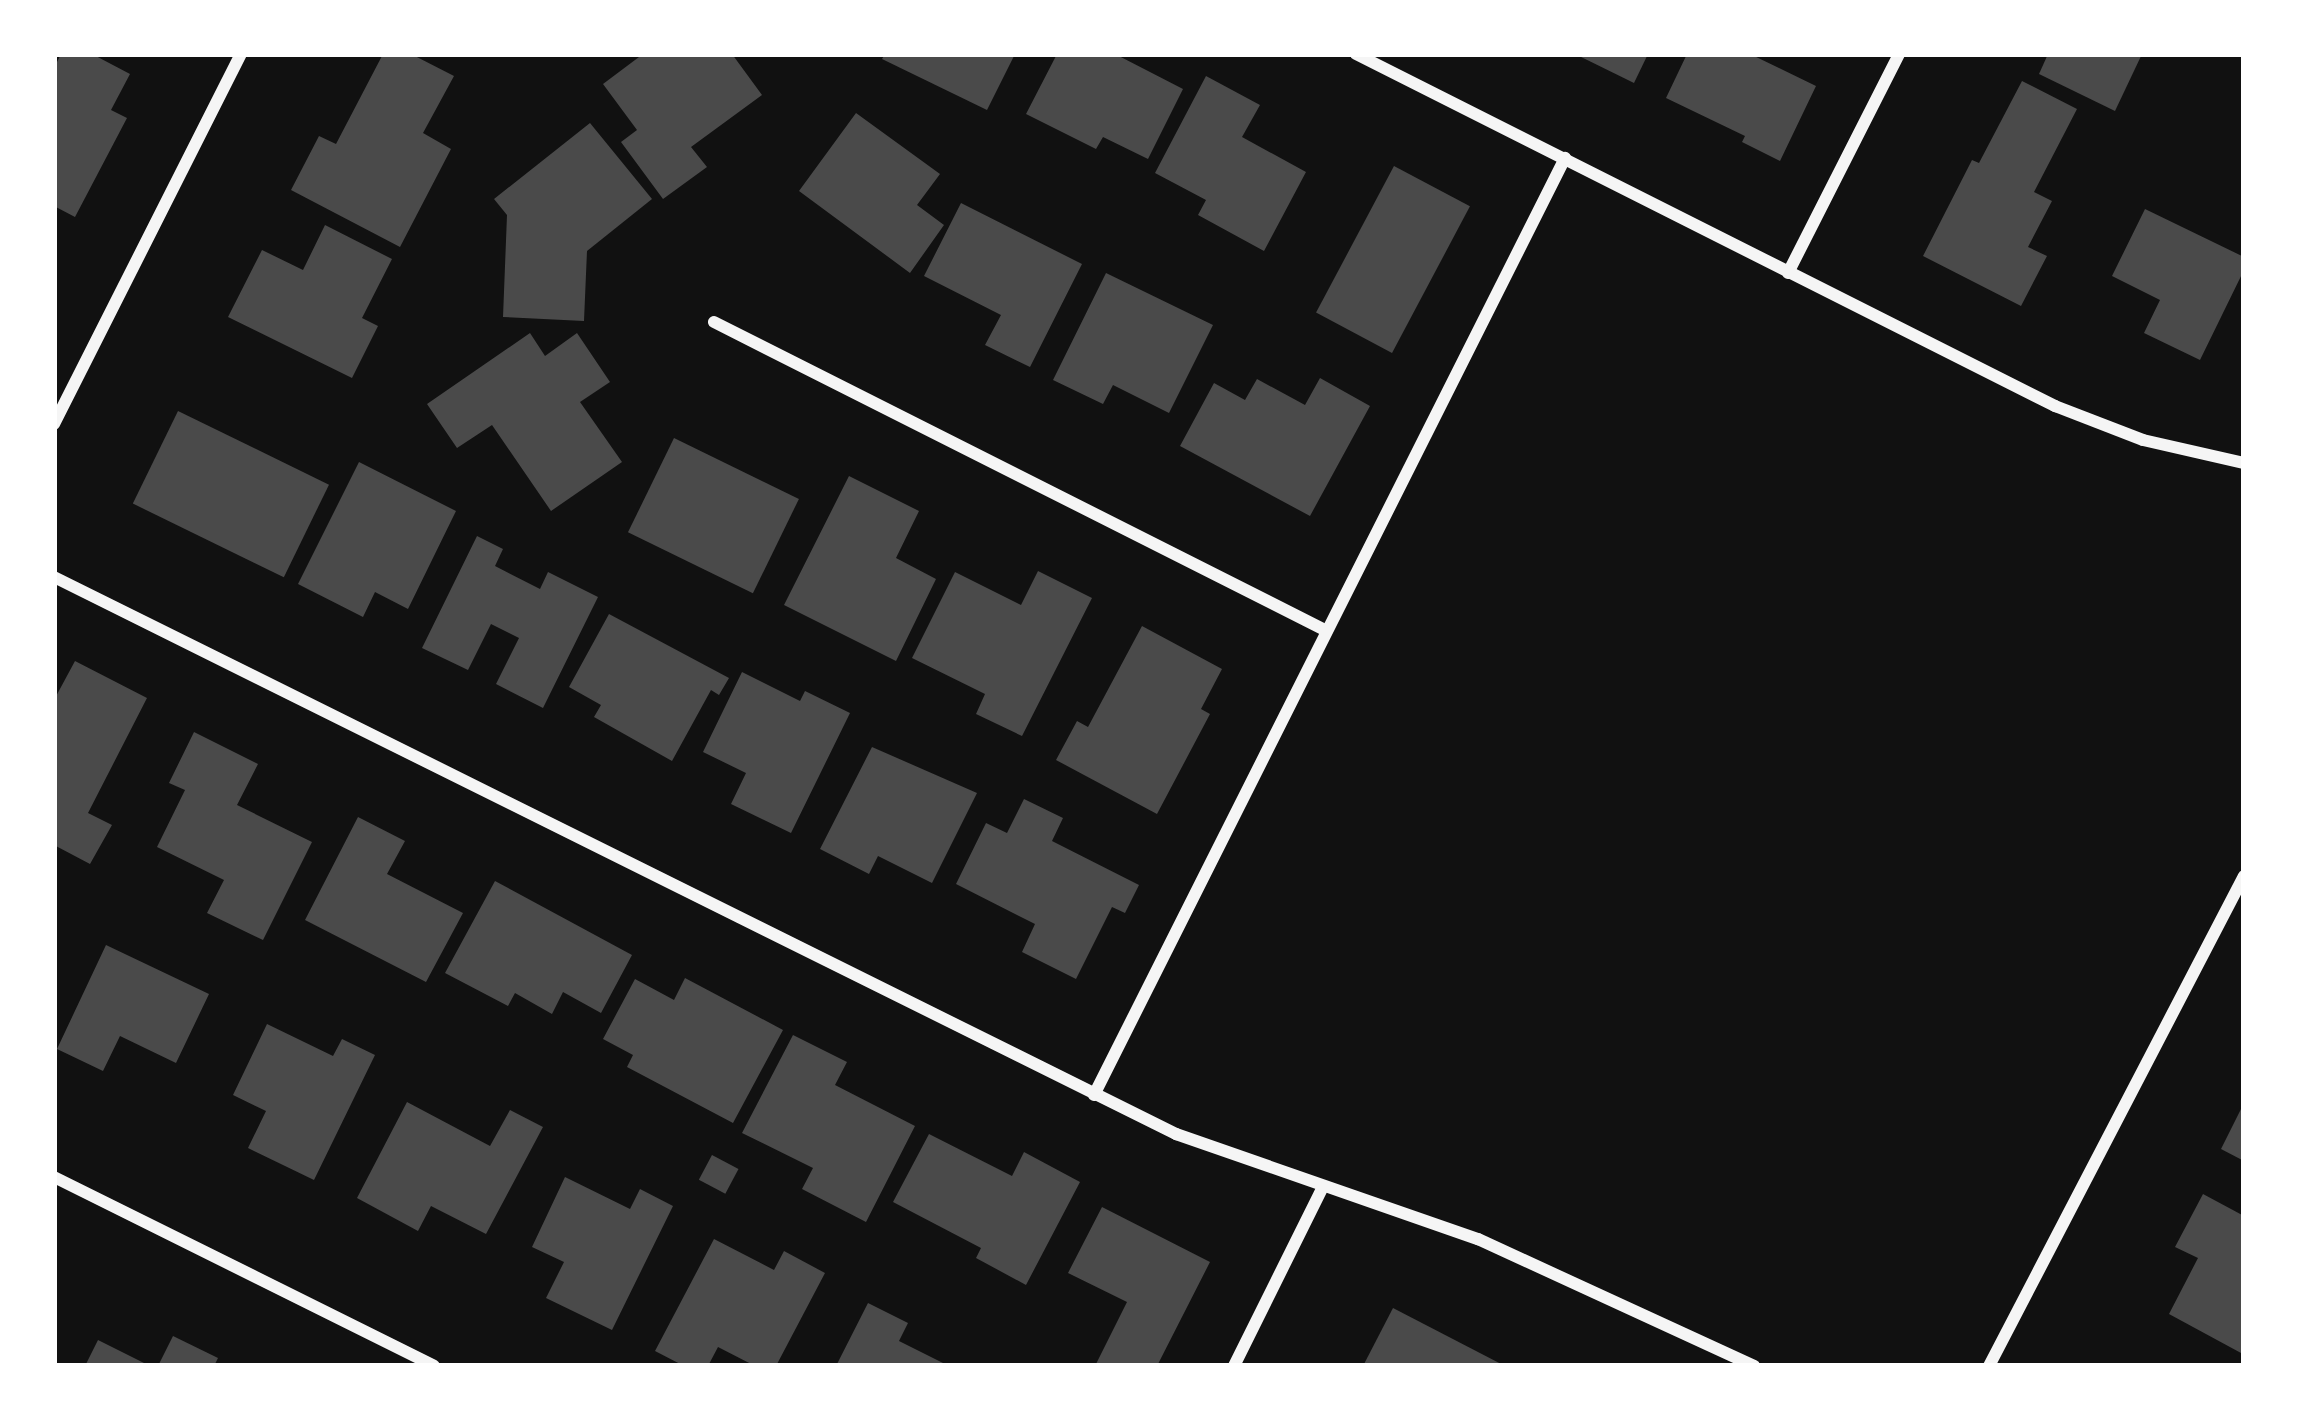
<!DOCTYPE html>
<style>
body{margin:0}
#map{position:relative;width:2298px;height:1420px;overflow:hidden;background:#111;font-family:Poppins,sans-serif}
div>[style]{position:absolute}
[style*='--x']{left:calc(var(--x)*1px);top:calc(var(--y)*1px);width:calc(var(--w)*1px);rotate:calc(var(--a)*1deg)}
.building>*{inset:0;background:#4a4a4a;transform-origin:0 0}
.minor>*{height:12px;margin:-6px;padding:0 6px;transform-origin:6px;border-radius:6px;background:#f5f5f5}
span{translate:-50% -50%;white-space:nowrap;text-align:center;line-height:1.15;-webkit-text-stroke:9px #fff;paint-order:stroke}
.frame{position:absolute;inset:0;border:57px solid #fff;pointer-events:none}
</style>
<div id="map">
<div class="building">
<i style="clip-path:polygon(61px 54px,92px 54px,130px 74px,111px 110px,127px 118px,75px 217px,54px 206px,54px 68px)"></i>
<i style="clip-path:polygon(383px 54px,411px 54px,454px 76px,423px 133px,451px 149px,400px 247px,291px 190px,319px 136px,336px 144px)"></i>
<i style="clip-path:polygon(643px 54px,732px 54px,762px 95px,691px 147px,707px 167px,663px 199px,621px 142px,637px 130px,603px 84px)"></i>
<i style="clip-path:polygon(885px 54px,1015px 54px,987px 110px,882px 59px)"></i>
<i style="clip-path:polygon(1057px 54px,1115px 54px,1183px 89px,1148px 159px,1103px 137px,1096px 149px,1026px 114px)"></i>
<i style="clip-path:polygon(1575px 54px,1648px 54px,1634px 83px)"></i>
<i style="clip-path:polygon(1687px 54px,1750px 54px,1816px 86px,1780px 161px,1742px 142px,1745px 136px,1666px 98px)"></i>
<i style="clip-path:polygon(2048px 54px,2142px 54px,2115px 111px,2039px 74px)"></i>
<i style="clip-path:polygon(1206px 76px,1260px 105px,1242px 137px,1306px 172px,1264px 251px,1198px 215px,1206px 200px,1155px 173px)"></i>
<i style="clip-path:polygon(2022px 81px,2077px 109px,2034px 192px,2052px 201px,2028px 247px,2047px 256px,2021px 306px,1923px 256px,1972px 160px,1979px 163px)"></i>
<i style="clip-path:polygon(856px 113px,940px 174px,917px 205px,944px 225px,910px 273px,799px 191px)"></i>
<i style="clip-path:polygon(590px 123px,652px 199px,587px 251px,584px 321px,503px 317px,507px 215px,494px 199px)"></i>
<i style="left:1394px;top:166px;width:86px;height:166px;rotate:28deg"></i>
<i style="clip-path:polygon(961px 203px,1082px 264px,1030px 367px,985px 345px,1001px 315px,924px 276px)"></i>
<i style="clip-path:polygon(2145px 209px,2244px 257px,2244px 270px,2200px 360px,2144px 333px,2160px 300px,2112px 276px)"></i>
<i style="clip-path:polygon(325px 225px,392px 259px,362px 318px,378px 326px,352px 378px,228px 317px,262px 250px,303px 270px)"></i>
<i style="clip-path:polygon(1106px 273px,1213px 325px,1169px 413px,1113px 385px,1103px 404px,1053px 380px)"></i>
<i style="clip-path:polygon(530px 333px,545px 356px,577px 333px,610px 382px,580px 402px,622px 462px,551px 511px,492px 425px,457px 448px,427px 404px)"></i>
<i style="clip-path:polygon(1320px 378px,1370px 406px,1310px 516px,1180px 446px,1214px 383px,1245px 400px,1257px 379px,1305px 405px)"></i>
<i style="left:178px;top:411px;width:168px;height:103px;rotate:26deg"></i>
<i style="left:674px;top:438px;width:139px;height:105px;rotate:26deg"></i>
<i style="clip-path:polygon(359px 462px,456px 511px,408px 609px,375px 592px,363px 617px,298px 584px)"></i>
<i style="clip-path:polygon(849px 476px,919px 511px,896px 558px,936px 579px,896px 661px,784px 605px)"></i>
<i style="clip-path:polygon(477px 536px,503px 549px,495px 566px,540px 589px,548px 572px,598px 597px,543px 708px,496px 684px,519px 638px,491px 624px,468px 670px,422px 648px)"></i>
<i style="clip-path:polygon(1038px 571px,1092px 598px,1022px 736px,976px 714px,985px 694px,912px 658px,955px 572px,1021px 605px)"></i>
<i style="clip-path:polygon(609px 614px,729px 678px,719px 695px,711px 690px,672px 761px,594px 717px,601px 705px,569px 687px)"></i>
<i style="clip-path:polygon(1142px 626px,1222px 669px,1201px 709px,1210px 714px,1157px 814px,1056px 760px,1077px 721px,1088px 727px)"></i>
<i style="clip-path:polygon(75px 661px,147px 698px,88px 813px,112px 825px,90px 864px,54px 845px,54px 700px)"></i>
<i style="clip-path:polygon(742px 672px,800px 701px,805px 691px,850px 713px,791px 833px,731px 804px,746px 773px,703px 752px)"></i>
<i style="clip-path:polygon(194px 732px,258px 764px,237px 805px,312px 842px,263px 940px,207px 913px,224px 880px,157px 847px,185px 790px,169px 783px)"></i>
<i style="clip-path:polygon(872px 747px,977px 793px,932px 883px,878px 856px,869px 874px,820px 849px)"></i>
<i style="clip-path:polygon(1024px 799px,1063px 818px,1052px 841px,1139px 885px,1125px 913px,1112px 907px,1076px 979px,1022px 952px,1035px 924px,956px 884px,986px 823px,1007px 833px)"></i>
<i style="clip-path:polygon(358px 817px,405px 841px,387px 874px,463px 913px,426px 982px,305px 920px)"></i>
<i style="clip-path:polygon(495px 881px,632px 955px,601px 1013px,563px 992px,552px 1014px,515px 993px,508px 1006px,445px 973px)"></i>
<i style="clip-path:polygon(106px 945px,209px 994px,176px 1063px,120px 1036px,103px 1071px,57px 1049px)"></i>
<i style="clip-path:polygon(685px 978px,783px 1030px,733px 1123px,627px 1067px,633px 1055px,603px 1039px,635px 979px,674px 1000px)"></i>
<i style="clip-path:polygon(267px 1024px,333px 1056px,342px 1039px,375px 1055px,314px 1180px,248px 1148px,266px 1111px,233px 1095px)"></i>
<i style="clip-path:polygon(793px 1035px,847px 1062px,835px 1085px,915px 1126px,866px 1222px,802px 1189px,813px 1168px,742px 1133px)"></i>
<i style="clip-path:polygon(407px 1102px,490px 1146px,510px 1110px,543px 1127px,486px 1234px,431px 1206px,418px 1231px,357px 1198px)"></i>
<i style="clip-path:polygon(2244px 1103px,2244px 1161px,2221px 1149px)"></i>
<i style="clip-path:polygon(929px 1134px,1012px 1176px,1024px 1152px,1080px 1182px,1026px 1285px,976px 1258px,981px 1248px,893px 1202px)"></i>
<i style="left:712px;top:1155px;width:30px;height:28px;rotate:28deg"></i>
<i style="clip-path:polygon(565px 1177px,630px 1209px,640px 1189px,673px 1206px,612px 1330px,546px 1298px,564px 1262px,532px 1247px)"></i>
<i style="clip-path:polygon(2203px 1194px,2244px 1216px,2241px 1353px,2169px 1314px,2198px 1258px,2175px 1247px)"></i>
<i style="clip-path:polygon(1102px 1207px,1210px 1262px,1157px 1366px,1095px 1366px,1127px 1302px,1068px 1273px)"></i>
<i style="clip-path:polygon(714px 1239px,774px 1270px,784px 1251px,825px 1273px,776px 1366px,755px 1366px,718px 1347px,708px 1366px,684px 1366px,655px 1351px)"></i>
<i style="clip-path:polygon(868px 1303px,908px 1323px,899px 1341px,949px 1366px,836px 1366px)"></i>
<i style="clip-path:polygon(1393px 1308px,1505px 1366px,1363px 1366px)"></i>
<i style="clip-path:polygon(173px 1336px,218px 1358px,214px 1366px,158px 1366px)"></i>
<i style="clip-path:polygon(98px 1340px,150px 1366px,85px 1366px)"></i>
</div>
<div class="minor">
<i style="--x:1356;--y:54;--w:783;--a:26.73"></i>
<i style="--x:2055;--y:406;--w:94;--a:21.1"></i>
<i style="--x:2143;--y:440;--w:104;--a:12.8"></i>
<i style="--x:1788;--y:273;--w:246;--a:-63.1"></i>
<i style="--x:714;--y:322;--w:686;--a:26.75"></i>
<i style="--x:54;--y:424;--w:415;--a:-63.2"></i>
<i style="--x:54;--y:577;--w:1253;--a:26.4"></i>
<i style="--x:1176;--y:1134;--w:320;--a:19.2"></i>
<i style="--x:1478;--y:1239;--w:304;--a:24.7"></i>
<i style="--x:1094;--y:1095;--w:1049;--a:-63.31"></i>
<i style="--x:54;--y:1177;--w:424;--a:26.4"></i>
<i style="--x:1234;--y:1366;--w:198;--a:-63.6"></i>
<i style="--x:1989;--y:1366;--w:552;--a:-62.51"></i>
</div>
<div class="frame"></div>
</div>
